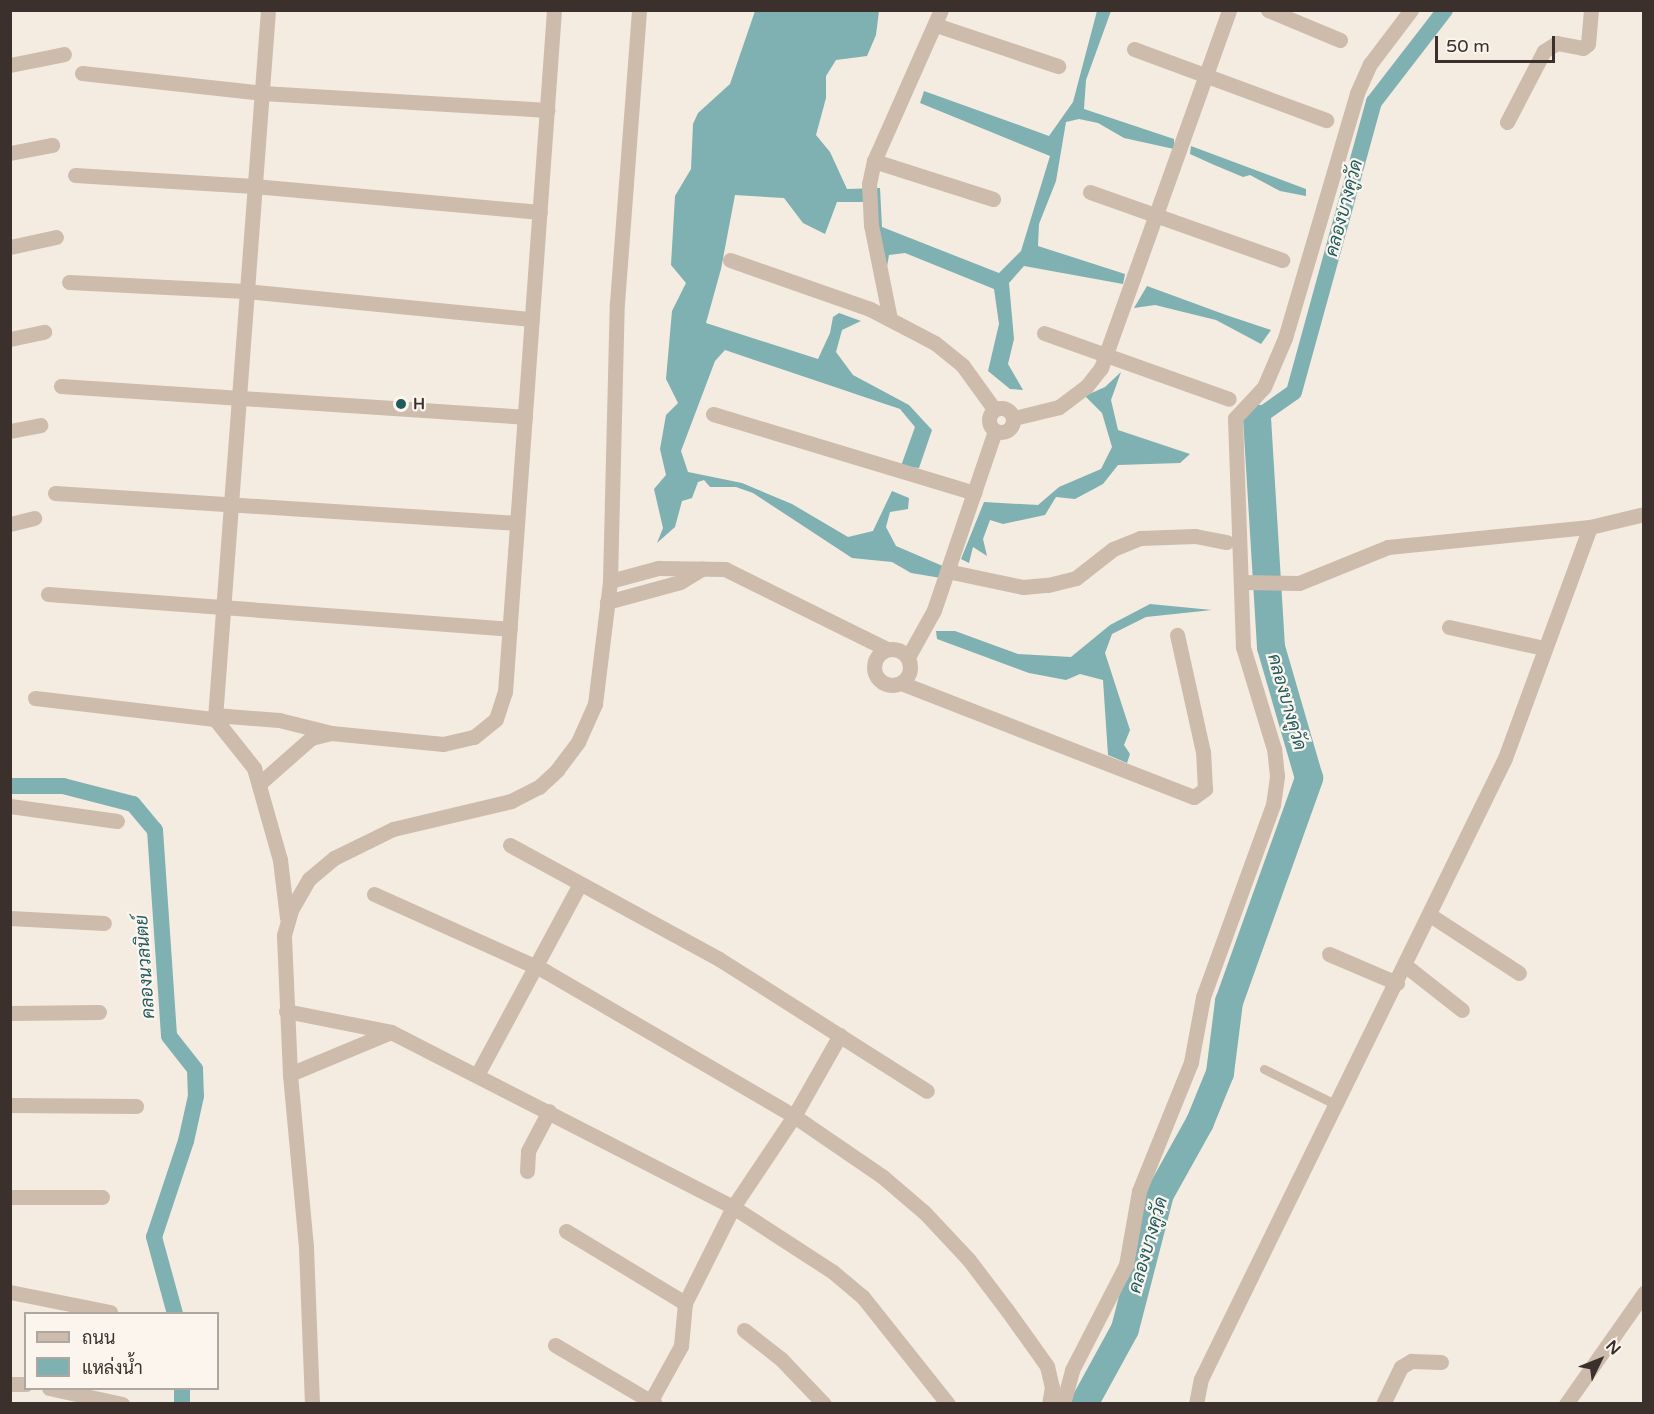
<!DOCTYPE html>
<meta charset="utf-8">
<style>
body{margin:0}
#map{position:relative;width:1654px;height:1414px;overflow:hidden;background:#f4ebe1;font-family:"Varela Round",Sarabun,sans-serif}
div>[style]{position:absolute}
[style*='--x']{left:calc(var(--x)*1px);top:calc(var(--y)*1px);width:calc(var(--w)*1px);rotate:calc(var(--a)*1deg)}
.water>*{inset:0;background:#7fb0b2}
.canal>*{height:16px;margin:-8px;padding:0 8px;transform-origin:8px;border-radius:8px;background:#7fb0b2}
.river>*{height:28px;margin:-14px;padding:0 14px;transform-origin:14px;border-radius:14px;background:#7fb0b2}
.lane>*{height:9px;margin:-4.5px;padding:0 4.5px;transform-origin:4.5px;border-radius:4.5px;background:#cdbbac}
.street>*{height:15px;margin:-7.5px;padding:0 7.5px;transform-origin:7.5px;border-radius:7.5px;background:#cdbbac}
.street>.ring{margin:-7.5px;padding:0;box-sizing:content-box;background:none;border:15px solid #cdbbac;border-radius:50%}
.dots>*{width:16px;height:16px;translate:-50% -50%;box-sizing:border-box;border:3px solid #fbf5ee;border-radius:50%}
span{translate:-50% -50%;white-space:nowrap;text-align:center;line-height:1.15;-webkit-text-stroke:4.5px #fbf5ee;paint-order:stroke}
.poi-label{font-size:16px;color:#3b302b;font-weight:700}
.left{translate:0 -50%;text-align:left}
.water-label{font-size:18px;color:#1f5a5e;font-style:italic}
.frame{position:absolute;inset:0;border:12px solid #3b302b;pointer-events:none}
.legend{position:absolute;left:24px;top:1312px;width:195px;height:78px;box-sizing:border-box;background:#fbf5ee;border:2px solid #aea6a0;margin:0;padding:8px 10px;list-style:none;font-size:18px;color:#3b302b}
.legend li{display:flex;align-items:center;gap:12px;height:30px}
.legend b{width:30px;border:2px solid #aea6a0}
.north{position:absolute;left:1570px;top:1330px;width:60px;height:60px;-webkit-text-stroke:4px #fbf5ee;paint-order:stroke;rotate:47deg;font-size:16px;font-weight:700;line-height:24px;text-align:center;color:#3b302b}
.north::after{content:'';display:block;margin:auto;width:21px;height:27px;background:#3b302b;clip-path:polygon(50% 0,100% 100%,50% 72%,0 100%)}
.scale{position:absolute;left:1435px;top:36px;width:120px;height:27px;box-sizing:border-box;border:3px solid #3b302b;border-top:0;padding-left:8px;font-size:18px;line-height:21px;white-space:nowrap;color:#3b302b;-webkit-text-stroke:4px #fbf5ee;paint-order:stroke}
</style>
<div id="map">
<div class="water">
<i style="clip-path:polygon(755px 11px,879px 11px,876px 35px,867px 56px,836px 60px,826px 76px,826px 98px,816px 135px,830px 152px,847px 189px,880px 188px,882px 227px,999px 273px,1021px 251px,1050px 156px,920px 103px,924px 91px,1049px 136px,1073px 102px,1097px 11px,1111px 11px,1086px 80px,1084px 109px,1174px 139px,1174px 149px,1124px 138px,1098px 123px,1079px 119px,1066px 122px,1056px 181px,1039px 224px,1038px 246px,1125px 274px,1123px 284px,1024px 266px,1009px 283px,1014px 339px,1008px 364px,1023px 390px,1010px 389px,988px 371px,999px 324px,994px 289px,905px 253px,889px 255px,884px 284px,863px 202px,837px 202px,825px 234px,803px 223px,784px 198px,735px 195px,721px 269px,706px 323px,818px 359px,830px 333px,833px 317px,839px 313px,861px 321px,842px 330px,836px 352px,853px 375px,909px 405px,932px 430px,919px 468px,901px 466px,915px 427px,900px 409px,725px 350px,715px 361px,681px 451px,688px 472px,742px 483px,792px 504px,848px 537px,873px 531px,892px 491px,909px 498px,908px 509px,890px 512px,886px 527px,896px 546px,945px 567px,941px 578px,911px 573px,892px 562px,852px 558px,753px 493px,736px 487px,710px 487px,704px 480px,698px 482px,692px 498px,682px 501px,675px 527px,657px 543px,663px 528px,654px 489px,666px 475px,660px 449px,666px 415px,678px 403px,666px 379px,672px 311px,686px 283px,671px 265px,675px 196px,691px 169px,693px 124px,698px 113px,730px 84px)"></i>
<i style="clip-path:polygon(1191px 146px,1306px 189px,1306px 196px,1280px 191px,1250px 175px,1243px 177px,1212px 164px,1190px 154px)"></i>
<i style="clip-path:polygon(1147px 286px,1226px 315px,1271px 330px,1261px 344px,1216px 320px,1155px 305px,1134px 308px)"></i>
<i style="clip-path:polygon(1121px 372px,1111px 400px,1118px 430px,1190px 454px,1180px 463px,1118px 465px,1103px 484px,1075px 499px,1056px 497px,1045px 515px,1003px 524px,990px 520px,983px 539px,987px 556px,973px 547px,969px 563px,961px 559px,984px 502px,1038px 505px,1059px 487px,1101px 469px,1112px 447px,1102px 413px,1085px 396px,1105px 387px)"></i>
<i style="clip-path:polygon(1150px 604px,1212px 610px,1146px 617px,1112px 634px,1105px 653px,1130px 730px,1124px 745px,1130px 754px,1127px 763px,1108px 755px,1103px 680px,1080px 674px,1066px 680px,1029px 673px,937px 639px,936px 631px,955px 631px,1018px 654px,1071px 657px,1110px 625px)"></i>
</div>
<div class="canal">
<i style="--x:1257;--y:418;--w:45;--a:-35.1"></i>
<i style="--x:1294;--y:392;--w:301;--a:-74.6"></i>
<i style="--x:1374;--y:102;--w:116;--a:-52.3"></i>
<i style="--x:10;--y:786;--w:53;--a:0"></i>
<i style="--x:63;--y:786;--w:72;--a:14.4"></i>
<i style="--x:133;--y:804;--w:34;--a:50"></i>
<i style="--x:155;--y:830;--w:206;--a:86.1"></i>
<i style="--x:169;--y:1036;--w:42;--a:51.8"></i>
<i style="--x:195;--y:1069;--w:27;--a:88"></i>
<i style="--x:196;--y:1096;--w:46;--a:102.5"></i>
<i style="--x:186;--y:1141;--w:101;--a:108.4"></i>
<i style="--x:154;--y:1237;--w:80;--a:74.7"></i>
<i style="--x:182;--y:1388;--w:16;--a:90"></i>
</div>
<div class="river">
<i style="--x:1084;--y:1404;--w:85;--a:-61.3"></i>
<i style="--x:1125;--y:1329;--w:139;--a:-75.5"></i>
<i style="--x:1160;--y:1194;--w:82;--a:-60.9"></i>
<i style="--x:1200;--y:1122;--w:53;--a:-67.8"></i>
<i style="--x:1220;--y:1073;--w:72;--a:-82.8"></i>
<i style="--x:1229;--y:1002;--w:238;--a:-70.3"></i>
<i style="--x:1309;--y:778;--w:136;--a:-106.2"></i>
<i style="--x:1271;--y:647;--w:229;--a:-93.5"></i>
</div>
<div class="lane">
<i style="--x:1264;--y:1069;--w:81;--a:26.3"></i>
</div>
<div class="street">
<i style="--x:268;--y:10;--w:711;--a:94.28"></i>
<i style="--x:215;--y:719;--w:63;--a:51.5"></i>
<i style="--x:254;--y:768;--w:96;--a:74.2"></i>
<i style="--x:280;--y:860;--w:58;--a:83.1"></i>
<i style="--x:1268;--y:10;--w:78;--a:22.6"></i>
<i style="--x:936;--y:25;--w:129;--a:18.6"></i>
<i style="--x:1134;--y:49;--w:205;--a:20.3"></i>
<i style="--x:10;--y:65;--w:55;--a:-11.5"></i>
<i style="--x:82;--y:73;--w:181;--a:6.3"></i>
<i style="--x:262;--y:93;--w:286;--a:3.4"></i>
<i style="--x:1507;--y:122;--w:80;--a:-62.5"></i>
<i style="--x:1544;--y:51;--w:15;--a:-32"></i>
<i style="--x:1557;--y:43;--w:26;--a:11"></i>
<i style="--x:1583;--y:48;--w:6;--a:-39"></i>
<i style="--x:1588;--y:44;--w:34;--a:-85"></i>
<i style="--x:10;--y:153;--w:43;--a:-10.8"></i>
<i style="--x:874;--y:161;--w:125;--a:17.7"></i>
<i style="--x:75;--y:175;--w:179;--a:3.5"></i>
<i style="--x:254;--y:186;--w:287;--a:5.2"></i>
<i style="--x:1090;--y:192;--w:204;--a:19.5"></i>
<i style="--x:10;--y:247;--w:47;--a:-12.3"></i>
<i style="--x:730;--y:260;--w:148;--a:19.3"></i>
<i style="--x:870;--y:309;--w:73;--a:27.6"></i>
<i style="--x:935;--y:343;--w:36;--a:39"></i>
<i style="--x:963;--y:366;--w:53;--a:54.2"></i>
<i style="--x:69;--y:282;--w:176;--a:2.9"></i>
<i style="--x:245;--y:291;--w:288;--a:5.6"></i>
<i style="--x:890;--y:319;--w:96;--a:-101.4"></i>
<i style="--x:871;--y:225;--w:41;--a:-92.8"></i>
<i style="--x:869;--y:184;--w:24;--a:-78"></i>
<i style="--x:874;--y:161;--w:165;--a:-66.1"></i>
<i style="--x:1044;--y:333;--w:196;--a:19.6"></i>
<i style="--x:10;--y:339;--w:35;--a:-12"></i>
<i style="--x:61;--y:386;--w:465;--a:3.8"></i>
<i class="ring" style="left:989px;top:408px;width:9px;height:9px"></i>
<i style="--x:713;--y:414;--w:273;--a:16.8"></i>
<i style="--x:1014;--y:418;--w:46;--a:-13.7"></i>
<i style="--x:1059;--y:407;--w:34;--a:-37"></i>
<i style="--x:1086;--y:387;--w:24;--a:-52"></i>
<i style="--x:1101;--y:368;--w:380;--a:-70.3"></i>
<i style="--x:10;--y:431;--w:31;--a:-11"></i>
<i style="--x:55;--y:493;--w:463;--a:3.7"></i>
<i style="--x:10;--y:524;--w:25;--a:-14"></i>
<i style="--x:947;--y:571;--w:78;--a:11.9"></i>
<i style="--x:1023;--y:587;--w:25;--a:-5"></i>
<i style="--x:1048;--y:585;--w:29;--a:-14"></i>
<i style="--x:1076;--y:578;--w:47;--a:-38.1"></i>
<i style="--x:1113;--y:549;--w:29;--a:-22"></i>
<i style="--x:1140;--y:538;--w:55;--a:-2.1"></i>
<i style="--x:1195;--y:536;--w:32;--a:11"></i>
<i style="--x:610;--y:581;--w:50;--a:-15.2"></i>
<i style="--x:658;--y:568;--w:67;--a:0.9"></i>
<i style="--x:725;--y:569;--w:181;--a:26.3"></i>
<i style="--x:1243;--y:582;--w:56;--a:1"></i>
<i style="--x:1299;--y:583;--w:96;--a:-22"></i>
<i style="--x:1388;--y:547;--w:203;--a:-5.7"></i>
<i style="--x:1590;--y:527;--w:56;--a:-13.5"></i>
<i style="--x:48;--y:594;--w:463;--a:4.3"></i>
<i style="--x:607;--y:602;--w:76;--a:-15.3"></i>
<i style="--x:680;--y:582;--w:26;--a:-31"></i>
<i style="--x:1449;--y:627;--w:97;--a:12.5"></i>
<i class="ring" style="left:874px;top:649px;width:21px;height:21px"></i>
<i style="--x:908;--y:657;--w:54;--a:-61"></i>
<i style="--x:934;--y:610;--w:189;--a:-71.2"></i>
<i style="--x:901;--y:683;--w:314;--a:21.3"></i>
<i style="--x:1194;--y:797;--w:14;--a:-36"></i>
<i style="--x:1205;--y:789;--w:37;--a:-93"></i>
<i style="--x:1203;--y:752;--w:120;--a:-102.5"></i>
<i style="--x:35;--y:698;--w:181;--a:6.7"></i>
<i style="--x:215;--y:715;--w:64;--a:4.5"></i>
<i style="--x:279;--y:720;--w:54;--a:14"></i>
<i style="--x:259;--y:784;--w:69;--a:-41.5"></i>
<i style="--x:311;--y:738;--w:21;--a:-14"></i>
<i style="--x:331;--y:733;--w:113;--a:5.6"></i>
<i style="--x:443;--y:744;--w:32;--a:-13"></i>
<i style="--x:474;--y:737;--w:28;--a:-39"></i>
<i style="--x:496;--y:719;--w:28;--a:-72"></i>
<i style="--x:505;--y:692;--w:684;--a:-85.89"></i>
<i style="--x:10;--y:806;--w:108;--a:8"></i>
<i style="--x:510;--y:845;--w:238;--a:28.6"></i>
<i style="--x:719;--y:959;--w:246;--a:32.4"></i>
<i style="--x:374;--y:894;--w:188;--a:24.2"></i>
<i style="--x:545;--y:971;--w:288;--a:30.2"></i>
<i style="--x:794;--y:1116;--w:108;--a:34.4"></i>
<i style="--x:883;--y:1177;--w:55;--a:40.6"></i>
<i style="--x:925;--y:1213;--w:64;--a:46.9"></i>
<i style="--x:969;--y:1260;--w:63;--a:52.8"></i>
<i style="--x:1007;--y:1310;--w:69;--a:54.5"></i>
<i style="--x:1047;--y:1366;--w:22;--a:77"></i>
<i style="--x:1052;--y:1387;--w:17;--a:100"></i>
<i style="--x:1430;--y:915;--w:106;--a:33.1"></i>
<i style="--x:10;--y:918;--w:94;--a:3"></i>
<i style="--x:1329;--y:954;--w:74;--a:23.1"></i>
<i style="--x:1406;--y:966;--w:71;--a:38.2"></i>
<i style="--x:286;--y:1011;--w:107;--a:11.3"></i>
<i style="--x:391;--y:1032;--w:384;--a:27.1"></i>
<i style="--x:733;--y:1207;--w:119;--a:33"></i>
<i style="--x:833;--y:1272;--w:38;--a:40"></i>
<i style="--x:862;--y:1296;--w:138;--a:51.5"></i>
<i style="--x:10;--y:1013;--w:89;--a:-0.6"></i>
<i style="--x:290;--y:1074;--w:109;--a:-22.6"></i>
<i style="--x:477;--y:1075;--w:217;--a:-61.7"></i>
<i style="--x:10;--y:1105;--w:126;--a:0.5"></i>
<i style="--x:527;--y:1171;--w:20;--a:-87"></i>
<i style="--x:528;--y:1151;--w:45;--a:-62.3"></i>
<i style="--x:10;--y:1197;--w:92;--a:0"></i>
<i style="--x:566;--y:1231;--w:139;--a:31.2"></i>
<i style="--x:10;--y:1292;--w:102;--a:11.3"></i>
<i style="--x:744;--y:1330;--w:47;--a:38.1"></i>
<i style="--x:781;--y:1359;--w:62;--a:46.3"></i>
<i style="--x:555;--y:1345;--w:116;--a:30.5"></i>
<i style="--x:10;--y:1384;--w:16;--a:0"></i>
<i style="--x:49;--y:1388;--w:75;--a:12.4"></i>
<i style="--x:312;--y:1404;--w:157;--a:-92.2"></i>
<i style="--x:306;--y:1247;--w:174;--a:-95.3"></i>
<i style="--x:290;--y:1074;--w:139;--a:-92.5"></i>
<i style="--x:284;--y:935;--w:26;--a:-74"></i>
<i style="--x:291;--y:910;--w:36;--a:-60"></i>
<i style="--x:309;--y:879;--w:33;--a:-40"></i>
<i style="--x:334;--y:858;--w:66;--a:-26.2"></i>
<i style="--x:393;--y:829;--w:121;--a:-13.3"></i>
<i style="--x:511;--y:801;--w:31;--a:-27"></i>
<i style="--x:539;--y:787;--w:25;--a:-43"></i>
<i style="--x:557;--y:770;--w:35;--a:-53"></i>
<i style="--x:578;--y:742;--w:42;--a:-65.9"></i>
<i style="--x:595;--y:704;--w:124;--a:-83"></i>
<i style="--x:610;--y:581;--w:278;--a:-88.6"></i>
<i style="--x:617;--y:303;--w:294;--a:-85.7"></i>
<i style="--x:649;--y:1404;--w:66;--a:-61.1"></i>
<i style="--x:681;--y:1346;--w:43;--a:-84.7"></i>
<i style="--x:685;--y:1303;--w:107;--a:-63.4"></i>
<i style="--x:733;--y:1207;--w:110;--a:-56.2"></i>
<i style="--x:794;--y:1116;--w:93;--a:-60.4"></i>
<i style="--x:1063;--y:1404;--w:35;--a:-75"></i>
<i style="--x:1072;--y:1370;--w:118;--a:-62.8"></i>
<i style="--x:1126;--y:1265;--w:75;--a:-80"></i>
<i style="--x:1139;--y:1191;--w:139;--a:-68"></i>
<i style="--x:1191;--y:1062;--w:66;--a:-79.5"></i>
<i style="--x:1203;--y:997;--w:204;--a:-70"></i>
<i style="--x:1273;--y:805;--w:29;--a:-82"></i>
<i style="--x:1277;--y:776;--w:27;--a:-96"></i>
<i style="--x:1274;--y:749;--w:107;--a:-106.9"></i>
<i style="--x:1243;--y:647;--w:229;--a:-92"></i>
<i style="--x:1235;--y:418;--w:42;--a:-46.9"></i>
<i style="--x:1264;--y:387;--w:53;--a:-66.8"></i>
<i style="--x:1285;--y:338;--w:255;--a:-73.6"></i>
<i style="--x:1357;--y:93;--w:32;--a:-66"></i>
<i style="--x:1370;--y:64;--w:68;--a:-52.8"></i>
<i style="--x:1196;--y:1404;--w:25;--a:-79"></i>
<i style="--x:1201;--y:1379;--w:691;--a:-63.92"></i>
<i style="--x:1505;--y:758;--w:246;--a:-69.8"></i>
<i style="--x:1383;--y:1404;--w:41;--a:-64.1"></i>
<i style="--x:1401;--y:1367;--w:12;--a:-31"></i>
<i style="--x:1411;--y:1361;--w:30;--a:2"></i>
<i style="--x:1566;--y:1404;--w:136;--a:-54.9"></i>
</div>
<div class="dots">
<i style="left:401px;top:404px;background:#1f5a5e"></i>
</div>
<div class="poi-label">
<span class="left" style="left:413px;top:404px">H</span>
</div>
<div class="water-label">
<span style="left:1344px;top:208px;rotate:-75deg">คลองบางคูวัด</span>
<span style="left:1287px;top:702px;rotate:74deg">คลองบางคูวัด</span>
<span style="left:145px;top:967px;rotate:-94deg">คลองนวลนิตย์</span>
<span style="left:1148px;top:1245px;rotate:-74deg">คลองบางคูวัด</span>
</div>
<div class="frame"></div>
<ul class="legend">
<li><b style="height:8px;background:#cdbbac"></b>ถนน</li>
<li><b style="height:16px;background:#7fb0b2"></b>แหล่งน้ำ</li>
</ul>
<div class="north">N</div>
<div class="scale">50 m</div>
</div>
